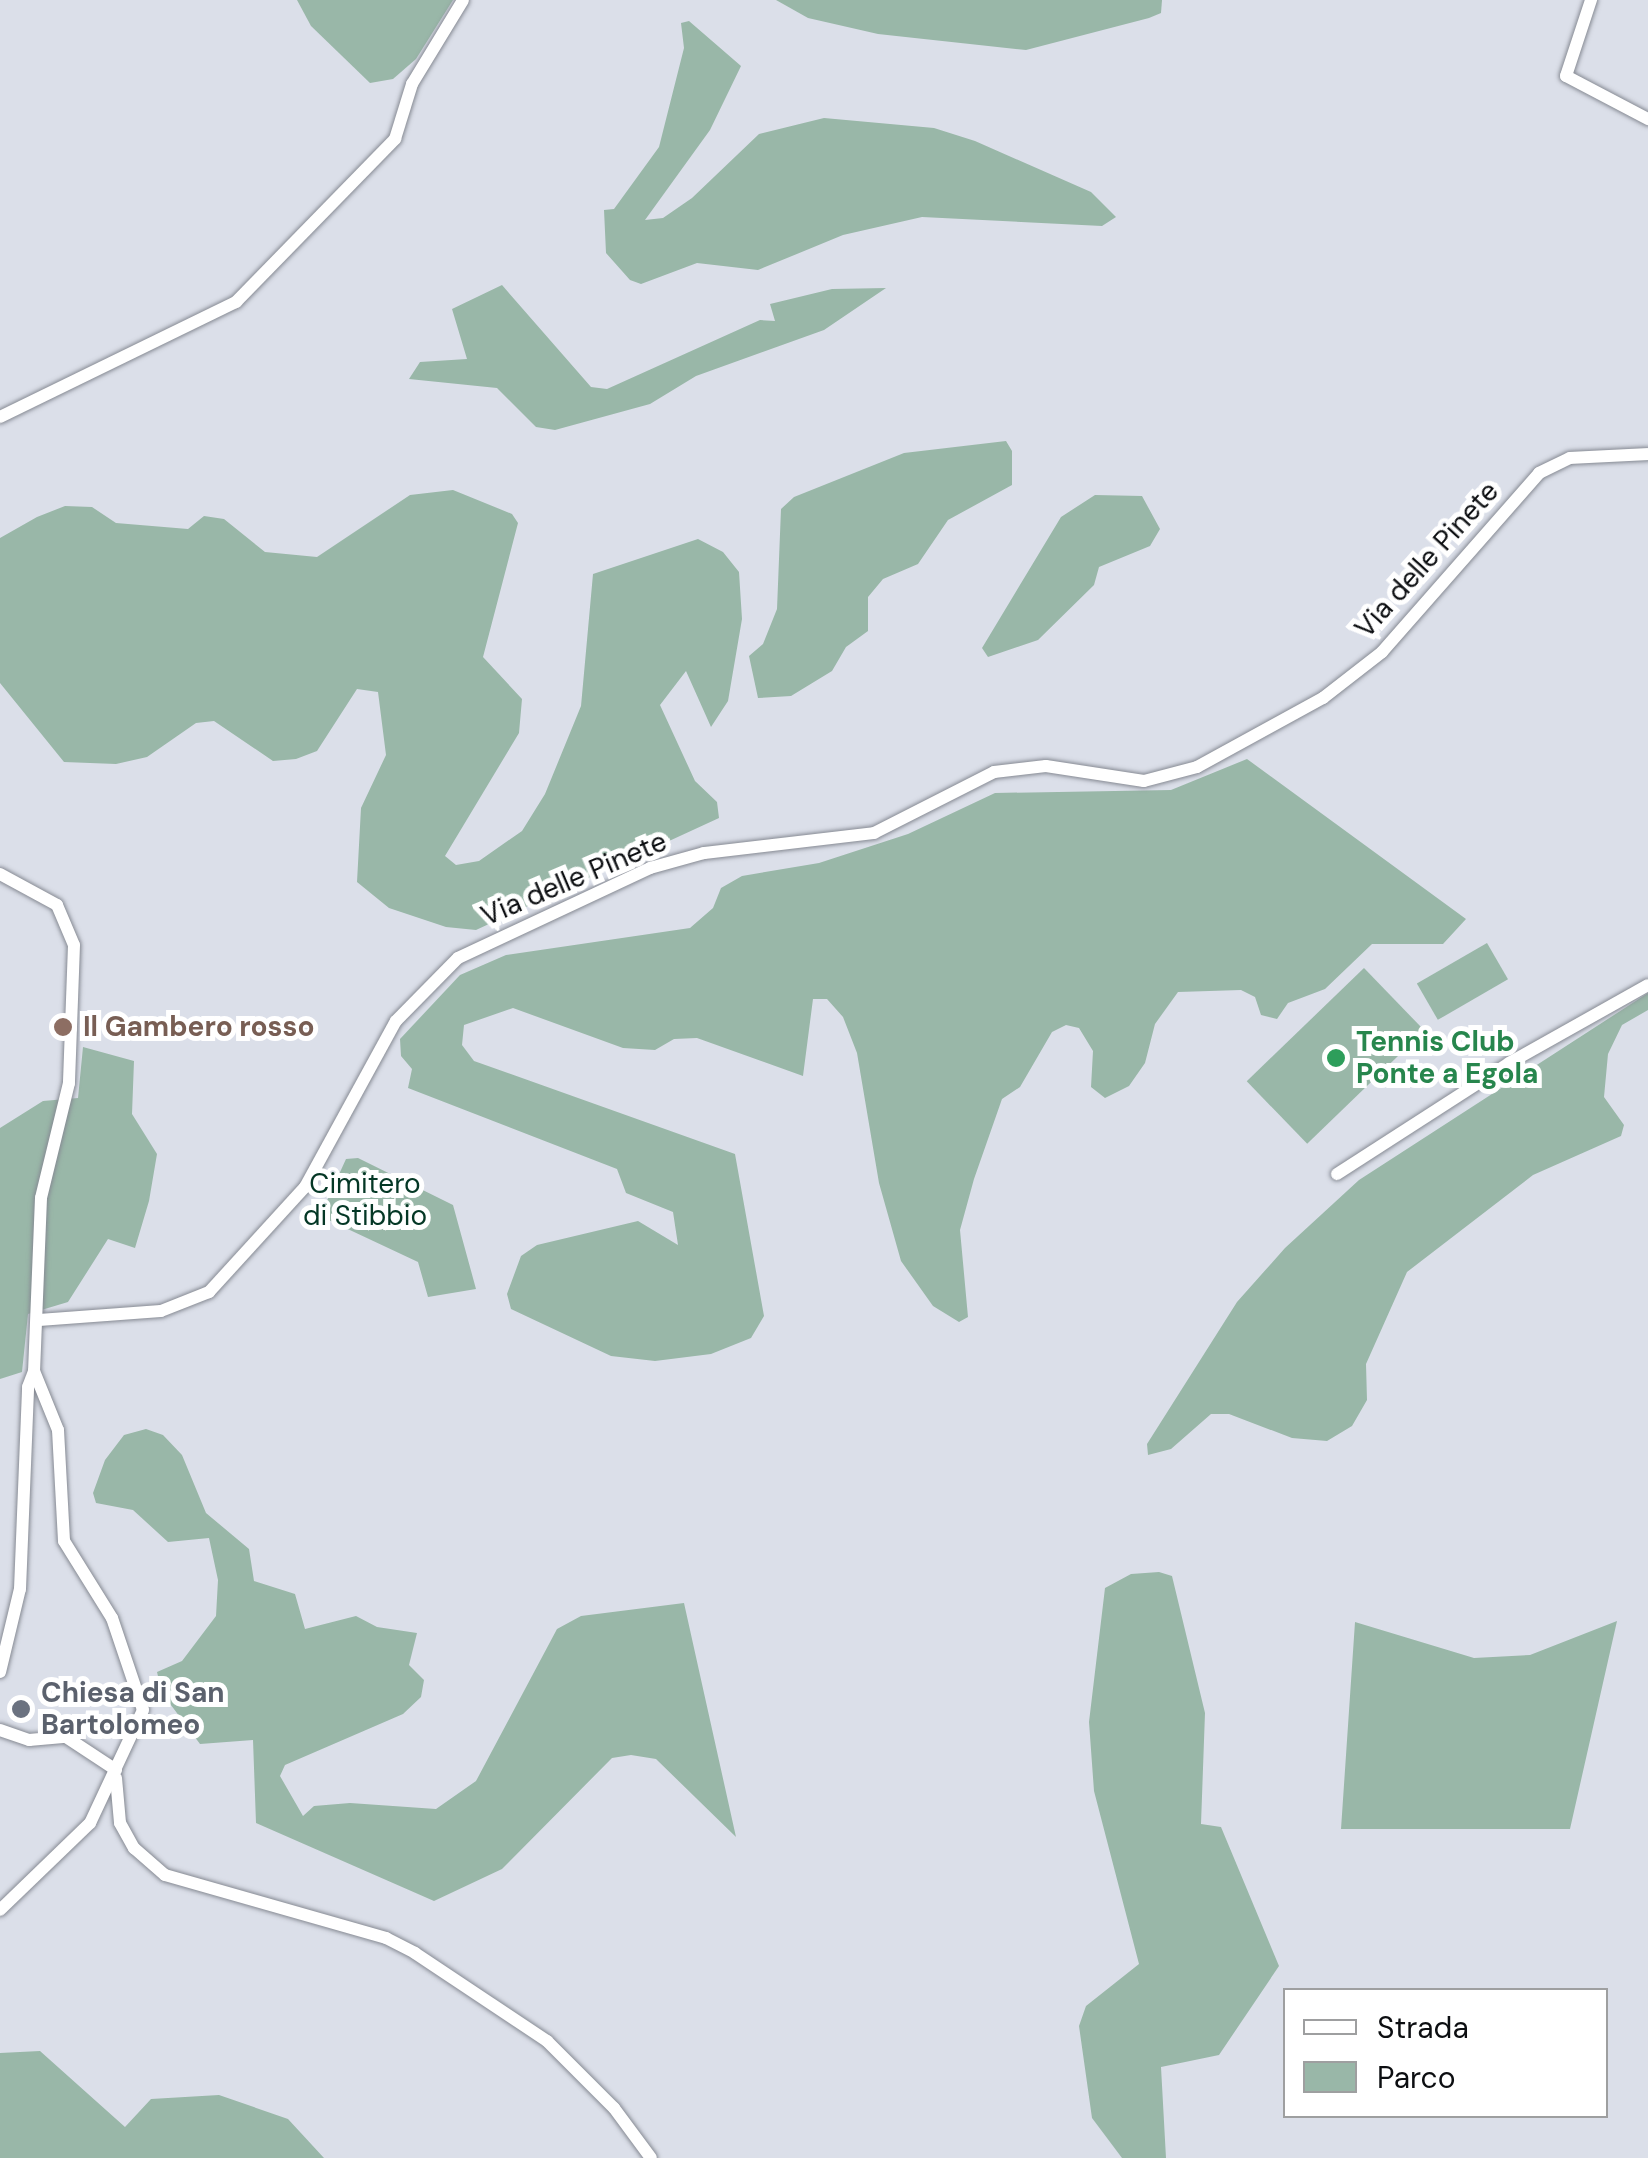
<!DOCTYPE html>
<style>
body{margin:0}
#map{position:relative;width:1648px;height:2158px;overflow:hidden;background:#dbdfe9;font-family:"DM Sans",sans-serif}
div>[style]{position:absolute}
[style*='--x']{left:calc(var(--x)*1px);top:calc(var(--y)*1px);width:calc(var(--w)*1px);rotate:calc(var(--a)*1deg)}
.green>*{inset:0;background:#99b7a8;transform-origin:0 0}
.roads{filter:drop-shadow(0 0 2px #868a93) drop-shadow(0 0 2px #868a93)}
.street>*{height:12px;margin:-6px;padding:0 6px;transform-origin:6px;border-radius:6px;background:#fff}
.dots>*{width:28px;height:28px;translate:-50% -50%;box-sizing:border-box;border:5px solid #fff;border-radius:50%}
span{translate:-50% -50%;white-space:nowrap;text-align:center;line-height:1.15;-webkit-text-stroke:10px #fff;paint-order:stroke}
.street-label{font-size:28px;color:#0c0e11}
.education-label{font-size:28px;color:#785e54;font-weight:700}
.left{translate:0 -50%;text-align:left}
.leisure-label{font-size:28px;color:#27864d;font-weight:700}
.park-label{font-size:28px;color:#043725}
.worship-label{font-size:28px;color:#5b616d;font-weight:700}
.legend{position:absolute;left:1283px;top:1988px;width:325px;height:130px;box-sizing:border-box;background:#fff;border:2px solid #9e9fa0;margin:0;padding:12px 18px;list-style:none;font-size:30px;color:#0c0e11}
.legend li{display:flex;align-items:center;gap:20px;height:50px}
.legend b{width:50px;border:2px solid #9e9fa0}
</style>
<div id="map">
<div class="green">
<i style="clip-path:polygon(297px 0,453px 0,416px 59px,393px 79px,370px 83px,311px 26px)"></i>
<i style="clip-path:polygon(776px 0,1162px 0,1161px 13px,1149px 18px,1026px 50px,878px 34px,808px 18px)"></i>
<i style="clip-path:polygon(689px 21px,741px 66px,710px 130px,645px 220px,663px 218px,692px 198px,759px 134px,824px 118px,934px 128px,975px 141px,1091px 192px,1116px 217px,1102px 226px,922px 217px,843px 235px,758px 270px,697px 263px,641px 284px,630px 280px,606px 253px,604px 210px,614px 209px,659px 147px,684px 48px,681px 23px)"></i>
<i style="clip-path:polygon(502px 285px,591px 387px,607px 389px,760px 320px,775px 321px,770px 304px,832px 289px,886px 288px,824px 330px,696px 376px,650px 404px,555px 430px,536px 427px,497px 388px,409px 379px,420px 362px,467px 359px,452px 309px)"></i>
<i style="clip-path:polygon(1006px 441px,1012px 451px,1012px 485px,948px 520px,918px 564px,883px 579px,868px 597px,868px 631px,846px 647px,832px 671px,791px 696px,758px 698px,749px 656px,763px 644px,777px 609px,781px 509px,794px 497px,904px 453px)"></i>
<i style="clip-path:polygon(453px 490px,512px 514px,518px 523px,483px 657px,522px 699px,519px 733px,445px 856px,456px 865px,479px 861px,522px 831px,545px 794px,581px 706px,593px 574px,698px 539px,723px 552px,739px 572px,742px 619px,728px 701px,711px 727px,686px 671px,660px 705px,695px 781px,717px 802px,719px 818px,476px 930px,446px 927px,389px 908px,357px 882px,361px 808px,386px 755px,378px 692px,357px 689px,317px 751px,296px 759px,273px 761px,214px 721px,196px 723px,147px 757px,116px 764px,64px 762px,0 683px,0 538px,37px 517px,65px 506px,92px 507px,116px 523px,188px 529px,204px 516px,224px 519px,265px 552px,317px 557px,410px 495px)"></i>
<i style="clip-path:polygon(1095px 495px,1142px 496px,1160px 529px,1150px 546px,1099px 567px,1094px 585px,1038px 640px,988px 657px,982px 648px,1061px 517px)"></i>
<i style="clip-path:polygon(1247px 759px,1466px 919px,1443px 944px,1372px 944px,1325px 989px,1288px 1003px,1277px 1019px,1261px 1015px,1255px 997px,1241px 990px,1178px 992px,1155px 1024px,1145px 1063px,1129px 1086px,1105px 1098px,1091px 1087px,1093px 1051px,1079px 1028px,1066px 1025px,1052px 1032px,1020px 1087px,1002px 1099px,974px 1179px,960px 1230px,968px 1317px,959px 1322px,933px 1306px,901px 1261px,879px 1183px,857px 1053px,843px 1017px,827px 999px,813px 999px,803px 1076px,697px 1038px,674px 1039px,655px 1050px,623px 1048px,513px 1008px,464px 1025px,462px 1045px,474px 1061px,735px 1154px,764px 1316px,751px 1338px,711px 1354px,655px 1361px,611px 1356px,511px 1309px,507px 1294px,521px 1256px,537px 1245px,638px 1221px,678px 1245px,673px 1212px,626px 1193px,617px 1169px,408px 1088px,412px 1069px,401px 1056px,400px 1039px,460px 975px,506px 955px,690px 928px,713px 908px,721px 888px,742px 876px,819px 863px,908px 834px,995px 793px,1171px 790px)"></i>
<i style="left:1487px;top:943px;width:42px;height:81px;rotate:60deg"></i>
<i style="left:1364px;top:968px;width:87px;height:163px;rotate:46deg"></i>
<i style="clip-path:polygon(1648px 993px,1648px 1010px,1622px 1025px,1608px 1054px,1604px 1097px,1624px 1125px,1621px 1136px,1533px 1175px,1407px 1272px,1366px 1364px,1367px 1400px,1352px 1426px,1327px 1441px,1292px 1438px,1229px 1414px,1211px 1414px,1171px 1449px,1148px 1455px,1147px 1444px,1237px 1302px,1285px 1248px,1359px 1180px)"></i>
<i style="clip-path:polygon(83px 1047px,134px 1061px,132px 1114px,157px 1154px,149px 1201px,135px 1248px,108px 1239px,68px 1302px,28px 1314px,22px 1372px,0 1379px,0 1128px,43px 1101px,78px 1098px)"></i>
<i style="clip-path:polygon(358px 1158px,453px 1205px,476px 1289px,428px 1297px,418px 1262px,320px 1216px,346px 1159px)"></i>
<i style="clip-path:polygon(146px 1429px,163px 1435px,182px 1455px,206px 1513px,249px 1549px,254px 1581px,295px 1594px,305px 1629px,356px 1616px,377px 1627px,417px 1633px,409px 1665px,424px 1680px,421px 1697px,403px 1714px,285px 1765px,280px 1776px,303px 1816px,314px 1806px,350px 1803px,436px 1809px,476px 1781px,557px 1629px,581px 1616px,684px 1603px,736px 1837px,656px 1759px,631px 1755px,612px 1758px,502px 1869px,434px 1901px,256px 1823px,253px 1740px,200px 1744px,162px 1693px,157px 1672px,182px 1661px,216px 1616px,218px 1580px,209px 1538px,168px 1542px,133px 1510px,96px 1503px,93px 1493px,105px 1460px,124px 1435px)"></i>
<i style="clip-path:polygon(1159px 1572px,1172px 1576px,1205px 1713px,1201px 1824px,1221px 1827px,1279px 1966px,1219px 2055px,1161px 2067px,1166px 2158px,1122px 2158px,1092px 2118px,1079px 2026px,1086px 2006px,1139px 1964px,1094px 1791px,1089px 1722px,1105px 1588px,1131px 1574px)"></i>
<i style="clip-path:polygon(1617px 1621px,1570px 1829px,1341px 1829px,1355px 1622px,1474px 1658px,1530px 1655px)"></i>
<i style="clip-path:polygon(40px 2051px,125px 2127px,151px 2099px,219px 2095px,288px 2119px,324px 2158px,0 2158px,0 2053px)"></i>
</div>
<div class="roads">
<div class="street">
<i style="--x:1591;--y:0;--w:80;--a:108.2"></i>
<i style="--x:1566;--y:76;--w:93;--a:27.7"></i>
<i style="--x:0;--y:417;--w:263;--a:-26"></i>
<i style="--x:236;--y:302;--w:228;--a:-45.7"></i>
<i style="--x:395;--y:139;--w:58;--a:-72.8"></i>
<i style="--x:412;--y:84;--w:98;--a:-58.7"></i>
<i style="--x:0;--y:874;--w:65;--a:28.5"></i>
<i style="--x:57;--y:905;--w:43;--a:67"></i>
<i style="--x:74;--y:945;--w:138;--a:92.1"></i>
<i style="--x:69;--y:1083;--w:118;--a:103.7"></i>
<i style="--x:41;--y:1198;--w:173;--a:92.3"></i>
<i style="--x:34;--y:1371;--w:64;--a:67.9"></i>
<i style="--x:58;--y:1430;--w:111;--a:86.9"></i>
<i style="--x:64;--y:1541;--w:91;--a:58.1"></i>
<i style="--x:112;--y:1618;--w:97;--a:71.4"></i>
<i style="--x:143;--y:1710;--w:125;--a:115.1"></i>
<i style="--x:90;--y:1823;--w:125;--a:136"></i>
<i style="--x:1337;--y:1174;--w:205;--a:-32.8"></i>
<i style="--x:1509;--y:1063;--w:159;--a:-29.3"></i>
<i style="--x:39;--y:1320;--w:122;--a:-4.2"></i>
<i style="--x:161;--y:1311;--w:52;--a:-21.6"></i>
<i style="--x:209;--y:1292;--w:142;--a:-47.6"></i>
<i style="--x:305;--y:1187;--w:189;--a:-61.3"></i>
<i style="--x:396;--y:1021;--w:88;--a:-45.5"></i>
<i style="--x:458;--y:958;--w:212;--a:-25.1"></i>
<i style="--x:650;--y:868;--w:56;--a:-15.5"></i>
<i style="--x:704;--y:853;--w:171;--a:-6.7"></i>
<i style="--x:874;--y:833;--w:135;--a:-26.9"></i>
<i style="--x:994;--y:772;--w:52;--a:-6.6"></i>
<i style="--x:1046;--y:766;--w:99;--a:8.7"></i>
<i style="--x:1144;--y:781;--w:55;--a:-14.8"></i>
<i style="--x:1197;--y:767;--w:144;--a:-28.7"></i>
<i style="--x:1323;--y:698;--w:75;--a:-37.9"></i>
<i style="--x:1382;--y:652;--w:238;--a:-48.7"></i>
<i style="--x:1539;--y:473;--w:34;--a:-26"></i>
<i style="--x:1570;--y:458;--w:78;--a:-2.9"></i>
<i style="--x:0;--y:1672;--w:85;--a:-76.5"></i>
<i style="--x:20;--y:1589;--w:202;--a:-87.7"></i>
<i style="--x:28;--y:1387;--w:17;--a:-69"></i>
<i style="--x:0;--y:1730;--w:31;--a:19"></i>
<i style="--x:29;--y:1740;--w:37;--a:-5"></i>
<i style="--x:66;--y:1737;--w:60;--a:33.4"></i>
<i style="--x:116;--y:1778;--w:45;--a:84.9"></i>
<i style="--x:120;--y:1823;--w:29;--a:61"></i>
<i style="--x:134;--y:1848;--w:41;--a:41.1"></i>
<i style="--x:165;--y:1875;--w:230;--a:15.9"></i>
<i style="--x:386;--y:1938;--w:33;--a:27"></i>
<i style="--x:415;--y:1953;--w:159;--a:33.7"></i>
<i style="--x:547;--y:2041;--w:95;--a:45"></i>
<i style="--x:614;--y:2108;--w:62;--a:53.5"></i>
</div>
</div>
<div class="dots">
<i style="left:63px;top:1027px;background:#8d6e63"></i>
<i style="left:1336px;top:1058px;background:#2e9e5b"></i>
<i style="left:21px;top:1709px;background:#6b7280"></i>
</div>
<div class="street-label">
<span style="left:1427px;top:560px;rotate:-48deg">Via delle Pinete</span>
<span style="left:574px;top:879px;rotate:-23deg">Via delle Pinete</span>
</div>
<div class="education-label">
<span class="left" style="left:83px;top:1027px">Il Gambero rosso</span>
</div>
<div class="leisure-label">
<span class="left" style="left:1356px;top:1058px">Tennis Club<br>Ponte a Egola</span>
</div>
<div class="park-label">
<span style="left:365px;top:1200px">Cimitero<br>di Stibbio</span>
</div>
<div class="worship-label">
<span class="left" style="left:41px;top:1709px">Chiesa di San<br>Bartolomeo</span>
</div>
<ul class="legend">
<li><b style="height:12px;background:#fff"></b>Strada</li>
<li><b style="height:28px;background:#99b7a8"></b>Parco</li>
</ul>
</div>
